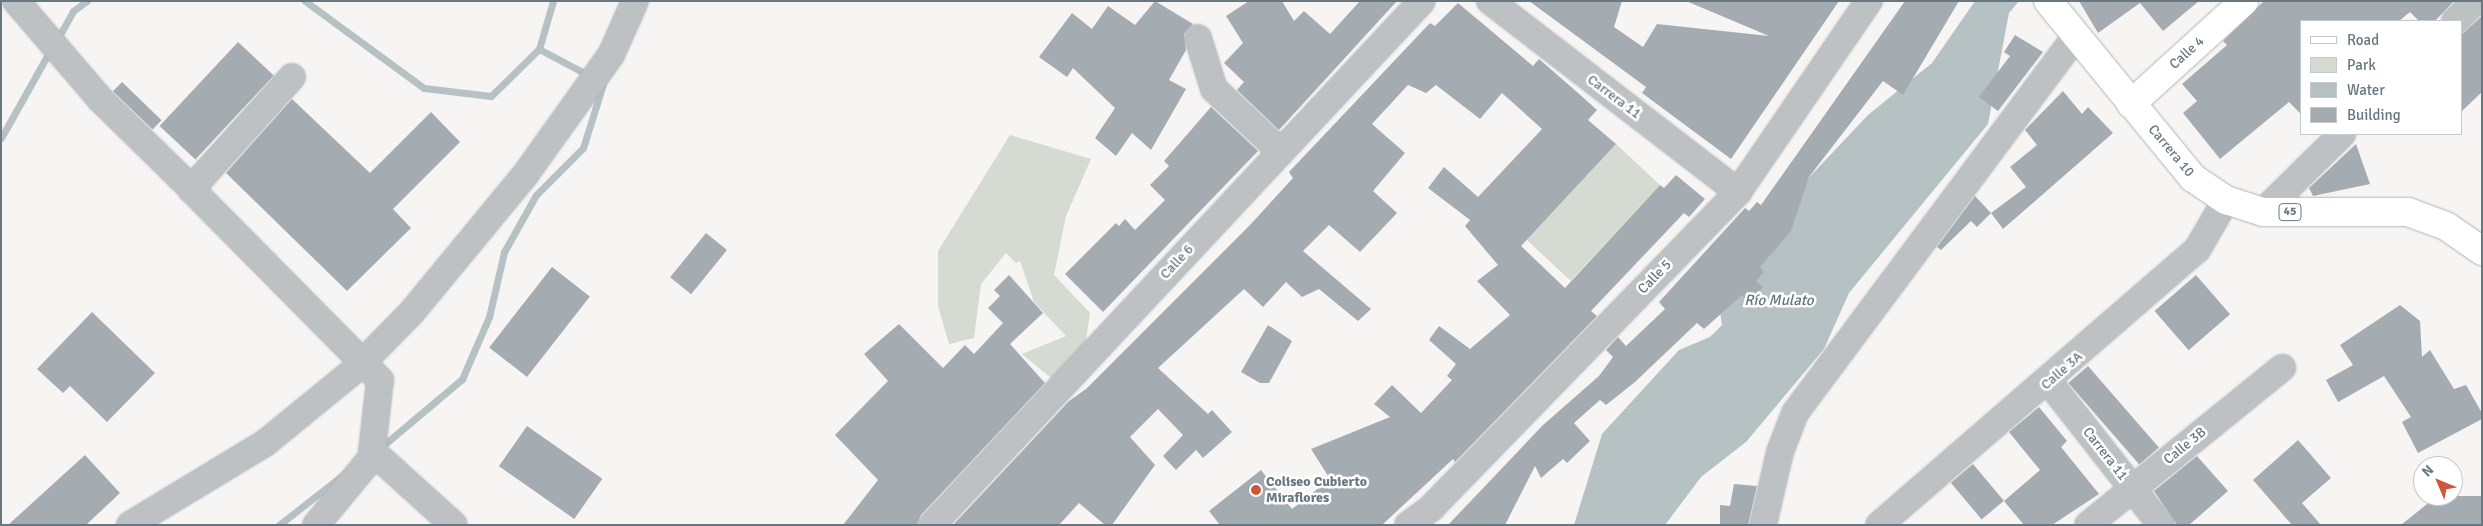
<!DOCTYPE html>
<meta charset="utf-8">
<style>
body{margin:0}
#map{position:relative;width:2483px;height:526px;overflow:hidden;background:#f6f5f3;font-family:Signika,sans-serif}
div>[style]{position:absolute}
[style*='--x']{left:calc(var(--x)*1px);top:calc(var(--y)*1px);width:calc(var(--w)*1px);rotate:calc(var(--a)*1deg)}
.green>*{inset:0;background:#d5dad2;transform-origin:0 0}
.water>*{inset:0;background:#b6c1c4}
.stream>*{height:7px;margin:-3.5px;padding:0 3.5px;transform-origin:3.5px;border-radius:3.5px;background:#b6c1c4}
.building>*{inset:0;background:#a5acb1;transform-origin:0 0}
.roads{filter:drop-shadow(0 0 1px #b0b5b8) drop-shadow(0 0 1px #b0b5b8)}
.minor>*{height:26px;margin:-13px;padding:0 13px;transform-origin:13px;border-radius:13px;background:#bdc1c4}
.secondary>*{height:28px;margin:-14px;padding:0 14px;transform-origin:14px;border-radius:14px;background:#fff}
.primary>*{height:28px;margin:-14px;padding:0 14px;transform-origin:14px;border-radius:14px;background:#fff}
.dots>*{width:14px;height:14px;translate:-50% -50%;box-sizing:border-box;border:2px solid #fff;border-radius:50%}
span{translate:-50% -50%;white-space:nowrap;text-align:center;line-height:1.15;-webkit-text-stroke:5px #fff;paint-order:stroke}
.shield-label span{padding:1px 4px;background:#fff;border:1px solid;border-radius:4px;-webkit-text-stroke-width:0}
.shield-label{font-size:12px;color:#687780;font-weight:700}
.street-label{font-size:14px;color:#687780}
.poi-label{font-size:14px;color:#687780;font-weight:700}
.left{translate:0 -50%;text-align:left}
.water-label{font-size:15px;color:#64777c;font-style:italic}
.frame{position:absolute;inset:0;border:2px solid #687780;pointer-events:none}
.legend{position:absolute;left:2300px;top:20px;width:162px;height:115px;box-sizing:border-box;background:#fff;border:1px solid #c3c9cc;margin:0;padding:6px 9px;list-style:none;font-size:15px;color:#687780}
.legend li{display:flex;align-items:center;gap:10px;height:25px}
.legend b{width:25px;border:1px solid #c3c9cc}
.north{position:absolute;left:2413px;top:456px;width:50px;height:50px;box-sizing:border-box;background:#fff;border:1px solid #c3c9cc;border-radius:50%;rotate:315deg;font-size:14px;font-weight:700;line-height:20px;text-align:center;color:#687780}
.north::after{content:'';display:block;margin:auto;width:18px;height:22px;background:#cd563b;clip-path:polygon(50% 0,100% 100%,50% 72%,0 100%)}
</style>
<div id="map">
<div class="green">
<i style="clip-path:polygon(1010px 135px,1091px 159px,1066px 216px,1054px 275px,1090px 313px,1083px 362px,1057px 383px,1022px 354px,1066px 336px,1034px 302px,1020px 261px,1016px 263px,1006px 253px,981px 284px,974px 338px,949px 344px,938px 306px,938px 251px)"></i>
<i style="left:1616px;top:144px;width:60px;height:131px;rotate:43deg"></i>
</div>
<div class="water">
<i style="clip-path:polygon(1975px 1px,2019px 1px,2009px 13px,1988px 124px,1849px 293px,1824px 349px,1746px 442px,1701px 477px,1665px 525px,1574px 525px,1602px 434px,1679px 350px,1710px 337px,1722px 325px,1715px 277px,1868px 115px,1932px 63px)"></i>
</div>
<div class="stream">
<i style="--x:305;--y:1;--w:147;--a:36.2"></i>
<i style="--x:424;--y:88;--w:67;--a:6.8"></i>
<i style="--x:491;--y:96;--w:67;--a:-44.4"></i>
<i style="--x:539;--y:49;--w:50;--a:-73.7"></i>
<i style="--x:57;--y:40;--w:33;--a:-61"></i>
<i style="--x:73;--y:11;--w:17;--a:-36"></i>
<i style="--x:539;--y:49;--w:58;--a:27.9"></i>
<i style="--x:1;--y:138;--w:102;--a:-60.7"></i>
<i style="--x:379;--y:449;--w:109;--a:-40.1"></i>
<i style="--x:462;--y:379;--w:68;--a:-66.5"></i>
<i style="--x:489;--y:317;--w:67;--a:-77"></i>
<i style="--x:504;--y:252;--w:65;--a:-60.7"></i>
<i style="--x:536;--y:195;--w:66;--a:-45"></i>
<i style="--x:583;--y:148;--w:67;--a:-72.6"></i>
<i style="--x:279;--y:525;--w:83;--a:-38.1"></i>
</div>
<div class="building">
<i style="clip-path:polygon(1155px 1px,1193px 24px,1184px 34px,1186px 50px,1169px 80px,1186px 89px,1151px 150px,1132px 133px,1116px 156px,1095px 138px,1115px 108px,1073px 68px,1067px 77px,1039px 57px,1072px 13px,1092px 29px,1108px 6px,1135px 25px)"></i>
<i style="clip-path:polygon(1249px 1px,1282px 1px,1294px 21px,1304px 11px,1330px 34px,1360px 1px,1397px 1px,1279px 130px,1237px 90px,1244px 82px,1224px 63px,1243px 43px,1226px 16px)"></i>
<i style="clip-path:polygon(1529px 1px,1622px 1px,1614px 27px,1643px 47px,1657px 24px,1769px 36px,1686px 1px,1839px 1px,1731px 159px,1642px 93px,1646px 87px)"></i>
<i style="clip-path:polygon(1905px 1px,1959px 1px,1903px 95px,1883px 81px,1809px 177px,1791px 231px,1760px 267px,1764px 272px,1756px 281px,1763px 287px,1749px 302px,1742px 295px,1704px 329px,1697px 323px,1635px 382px,1606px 405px,1600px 400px,1574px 423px,1590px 441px,1567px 463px,1563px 459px,1541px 478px,1535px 466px,1505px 525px,1448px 525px,1543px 425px,1599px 376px,1613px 357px,1606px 350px,1618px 337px,1626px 346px,1665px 309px,1659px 302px,1745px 208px,1749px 211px,1757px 202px,1761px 205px)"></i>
<i style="clip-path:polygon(2079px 1px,2199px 1px,2163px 31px,2140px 3px,2098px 33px)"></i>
<i style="clip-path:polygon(2264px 1px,2454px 1px,2435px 21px,2419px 21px,2410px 12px,2399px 21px,2302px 21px,2302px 115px,2289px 102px,2220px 159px,2183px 113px,2197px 101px,2182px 84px,2227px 45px,2223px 41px)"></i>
<i style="clip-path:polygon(1458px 3px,1533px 66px,1539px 59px,1577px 92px,1597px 110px,1588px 120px,1616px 144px,1521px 246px,1565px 288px,1660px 185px,1664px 188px,1676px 175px,1705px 199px,1689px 217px,1684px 213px,1591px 311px,1597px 316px,1455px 462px,1453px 459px,1382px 525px,1220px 525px,1209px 511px,1261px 470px,1292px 509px,1330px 479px,1311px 449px,1390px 417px,1374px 404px,1392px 385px,1421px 413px,1452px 380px,1447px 376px,1456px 364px,1429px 340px,1439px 326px,1470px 349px,1510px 315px,1477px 281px,1498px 265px,1465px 226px,1470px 220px,1428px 188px,1444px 167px,1478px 197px,1542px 129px,1502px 93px,1480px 119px,1436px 85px,1426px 93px,1408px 85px,1372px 124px,1405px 153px,1373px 191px,1397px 213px,1360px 252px,1329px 225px,1303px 251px,1371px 309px,1358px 321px,1319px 289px,1302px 297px,1286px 282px,1263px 307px,1244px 289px,1158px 368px,1208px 414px,1212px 410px,1232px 432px,1203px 458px,1196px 450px,1176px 470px,1163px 456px,1183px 435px,1158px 409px,1130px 437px,1155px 465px,1112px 525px,1105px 525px,1079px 503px,1059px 525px,953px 525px,1069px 401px,1086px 389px,1249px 226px,1293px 178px,1289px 172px,1430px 23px,1435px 26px)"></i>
<i style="clip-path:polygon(2482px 16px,2482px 92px,2462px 111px,2462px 34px)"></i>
<i style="clip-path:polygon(2015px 35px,2043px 52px,1998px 111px,1979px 97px,2010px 56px,2004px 52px)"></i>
<i style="left:238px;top:42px;width:49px;height:115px;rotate:43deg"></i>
<i style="left:122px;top:82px;width:55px;height:13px;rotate:44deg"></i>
<i style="clip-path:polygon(2063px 91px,2082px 114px,2088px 107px,2113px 133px,2003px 229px,1991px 213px,2026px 187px,2010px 167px,2037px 145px,2025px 130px)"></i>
<i style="clip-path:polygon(292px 99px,370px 173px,431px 112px,460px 142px,393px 209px,411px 228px,347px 291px,226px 173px)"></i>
<i style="clip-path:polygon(1211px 107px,1258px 151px,1103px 312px,1065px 274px,1116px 223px,1119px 226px,1125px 219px,1135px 230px,1165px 200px,1150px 185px,1169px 166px,1164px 161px)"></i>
<i style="clip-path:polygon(2356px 144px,2370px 184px,2313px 196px,2309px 188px)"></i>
<i style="clip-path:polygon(1975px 196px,1991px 213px,1977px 227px,1971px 221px,1941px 250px,1937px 247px)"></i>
<i style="left:706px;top:233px;width:27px;height:57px;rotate:39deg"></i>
<i style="left:552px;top:267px;width:48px;height:102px;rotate:38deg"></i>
<i style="clip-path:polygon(1009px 275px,1043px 313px,1010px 344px,1045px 383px,921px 515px,917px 525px,843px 525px,878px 480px,835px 435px,888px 381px,864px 354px,899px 324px,943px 368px,965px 345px,974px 354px,1003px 323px,988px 308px,1000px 296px,994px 290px)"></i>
<i style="left:2196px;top:275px;width:52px;height:55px;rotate:49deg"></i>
<i style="clip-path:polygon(2400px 305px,2420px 321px,2422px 357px,2430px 350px,2454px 389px,2466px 385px,2482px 413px,2482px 419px,2418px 453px,2402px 422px,2411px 417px,2384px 376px,2338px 402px,2326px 380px,2353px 365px,2340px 345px)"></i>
<i style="clip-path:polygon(92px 312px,155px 373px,107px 422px,70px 386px,63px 393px,37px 369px)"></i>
<i style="clip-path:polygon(1268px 325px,1292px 341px,1269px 383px,1260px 383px,1241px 372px)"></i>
<i style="left:2088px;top:366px;width:108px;height:26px;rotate:49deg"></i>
<i style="clip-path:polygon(2039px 407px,2067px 441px,2061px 447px,2099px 494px,2052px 525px,2024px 525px,2004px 501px,2040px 470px,2009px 432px)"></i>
<i style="left:527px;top:426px;width:92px;height:49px;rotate:35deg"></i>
<i style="clip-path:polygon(2298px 440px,2331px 478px,2302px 503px,2321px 525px,2292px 525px,2253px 480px)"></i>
<i style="clip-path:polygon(85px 455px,120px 493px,86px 525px,8px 525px)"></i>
<i style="clip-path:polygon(2197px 456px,2228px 491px,2189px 525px,2177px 525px,2154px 491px)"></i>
<i style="left:1973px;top:464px;width:48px;height:29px;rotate:50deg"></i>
<i style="clip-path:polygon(1734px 484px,1757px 486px,1748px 525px,1720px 525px,1720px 505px,1730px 506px)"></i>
<i style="clip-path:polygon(2437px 496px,2482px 496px,2482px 525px,2401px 525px)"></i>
</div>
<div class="roads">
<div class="minor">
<i style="--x:16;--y:1;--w:129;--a:49.4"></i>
<i style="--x:100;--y:99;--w:126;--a:44.4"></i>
<i style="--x:1490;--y:1;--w:313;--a:37.6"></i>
<i style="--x:2455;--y:21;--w:29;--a:-44"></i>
<i style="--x:1198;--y:38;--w:53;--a:72.6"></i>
<i style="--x:1214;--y:89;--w:91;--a:43.2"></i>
<i style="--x:292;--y:77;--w:151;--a:132"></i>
<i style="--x:191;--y:189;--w:269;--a:45.3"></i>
<i style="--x:380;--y:380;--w:71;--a:96.4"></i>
<i style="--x:372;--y:451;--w:110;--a:42.1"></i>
<i style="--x:2263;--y:212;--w:111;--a:-44.6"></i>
<i style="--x:2049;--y:382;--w:182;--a:51.9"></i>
<i style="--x:130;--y:525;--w:157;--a:-31.2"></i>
<i style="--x:264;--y:444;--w:119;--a:-39.2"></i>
<i style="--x:356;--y:369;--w:80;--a:-45.5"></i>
<i style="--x:412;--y:312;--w:178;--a:-50.5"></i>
<i style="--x:525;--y:175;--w:148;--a:-54.4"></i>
<i style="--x:611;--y:55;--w:59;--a:-66"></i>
<i style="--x:316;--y:525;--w:91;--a:-50.4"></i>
<i style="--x:932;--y:525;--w:717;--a:-46.92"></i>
<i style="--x:1408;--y:525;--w:29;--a:-36"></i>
<i style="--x:1431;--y:508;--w:441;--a:-45.8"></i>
<i style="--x:1738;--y:192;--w:232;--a:-55.6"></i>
<i style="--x:1763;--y:525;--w:75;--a:-76.9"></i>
<i style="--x:1780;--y:452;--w:42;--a:-69"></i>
<i style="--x:1795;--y:413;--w:469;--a:-53.3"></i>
<i style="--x:1879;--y:525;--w:420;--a:-40.9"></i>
<i style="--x:2197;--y:250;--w:58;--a:-59.9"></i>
<i style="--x:2088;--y:525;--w:250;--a:-39"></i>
</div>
<div class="secondary">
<i style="--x:2131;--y:104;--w:153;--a:-42.3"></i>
</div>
<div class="primary">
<i style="--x:2048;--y:1;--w:229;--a:50.7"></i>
<i style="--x:2193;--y:178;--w:40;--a:34"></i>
<i style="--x:2226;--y:200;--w:39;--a:18"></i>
<i style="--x:2263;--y:212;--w:145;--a:0"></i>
<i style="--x:2408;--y:212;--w:40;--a:20.2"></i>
<i style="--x:2446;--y:226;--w:44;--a:34.8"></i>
</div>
</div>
<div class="dots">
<i style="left:1256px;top:490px;background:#cd563b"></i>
</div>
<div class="shield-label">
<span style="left:2290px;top:212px">45</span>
</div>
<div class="street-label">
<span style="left:2187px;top:53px;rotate:-42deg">Calle 4</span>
<span style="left:1614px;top:97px;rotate:37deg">Carrera 11</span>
<span style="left:2171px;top:151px;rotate:50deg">Carrera 10</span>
<span style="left:1177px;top:262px;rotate:-47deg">Calle 6</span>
<span style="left:1655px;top:277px;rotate:-46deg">Calle 5</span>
<span style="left:2062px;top:371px;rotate:-41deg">Calle 3A</span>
<span style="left:2185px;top:446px;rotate:-39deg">Calle 3B</span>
<span style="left:2105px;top:454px;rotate:52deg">Carrera 11</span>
</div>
<div class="poi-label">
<span class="left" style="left:1266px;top:490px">Coliseo Cubierto<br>Miraflores</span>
</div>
<div class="water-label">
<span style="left:1779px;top:301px">Río Mulato</span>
</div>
<div class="frame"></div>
<ul class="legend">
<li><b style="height:6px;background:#fff"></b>Road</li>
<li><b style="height:14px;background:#d5dad2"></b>Park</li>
<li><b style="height:14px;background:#b6c1c4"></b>Water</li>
<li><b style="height:14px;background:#a5acb1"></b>Building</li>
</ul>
<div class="north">N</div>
</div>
